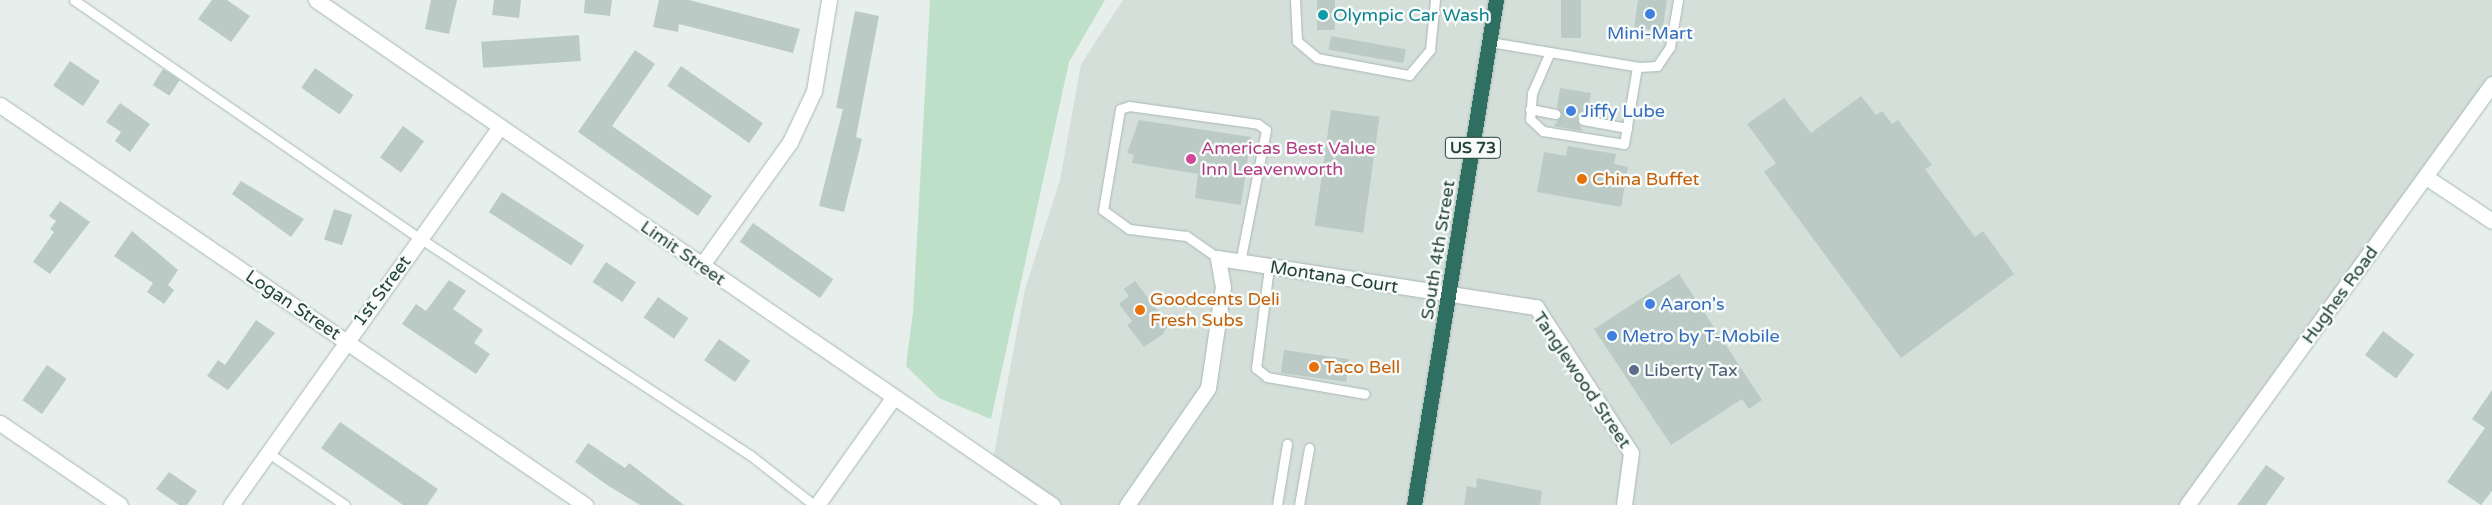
<!DOCTYPE html>
<style>
body{margin:0}
#map{position:relative;width:2492px;height:505px;overflow:hidden;background:#e6efeb;font-family:"Varela Round",sans-serif}
div>[style]{position:absolute}
[style*='--x']{left:calc(var(--x)*1px);top:calc(var(--y)*1px);width:calc(var(--w)*1px);rotate:calc(var(--a)*1deg)}
.built>*{inset:0;background:#d4dfda}
.green>*{inset:0;background:#bfe0c8}
.building>*{inset:0;background:#bbcac4;transform-origin:0 0}
.roads{filter:drop-shadow(0 0 1px #a8b8b2) drop-shadow(0 0 1px #a8b8b2)}
.lane>*{height:9px;margin:-4.5px;padding:0 4.5px;transform-origin:4.5px;border-radius:4.5px;background:#fff}
.street>*{height:15px;margin:-7.5px;padding:0 7.5px;transform-origin:7.5px;border-radius:7.5px;background:#fff}
.secondary>*{height:15px;margin:-7.5px;padding:0 7.5px;transform-origin:7.5px;border-radius:7.5px;background:#fff}
.highway>*{height:15px;margin:-7.5px;padding:0 7.5px;transform-origin:7.5px;border-radius:7.5px;background:#2f6f62}
.dots>*{width:14px;height:14px;translate:-50% -50%;box-sizing:border-box;border:2px solid #f7fbf9;border-radius:50%}
span{translate:-50% -50%;white-space:nowrap;text-align:center;line-height:1.15;-webkit-text-stroke:5px #f7fbf9;paint-order:stroke}
.shield-label span{padding:1px 4px;background:#f7fbf9;border:1px solid;border-radius:4px;-webkit-text-stroke-width:0}
.shield-label{font-size:16px;color:#24423a;font-weight:700}
.culture-label{font-size:18px;color:#0d838f}
.left{translate:0 -50%;text-align:left}
.shop-label{font-size:18px;color:#366cbe}
.hotel-label{font-size:18px;color:#b23c85}
.food-label{font-size:18px;color:#c56008}
.street-label{font-size:18px;color:#24423a}
.service-label{font-size:18px;color:#4e5e75}
</style>
<div id="map">
<div class="built">
<i style="clip-path:polygon(1123px 0,2492px 0,2492px 84px,2187px 505px,1052px 505px,992px 465px,1025px 289px,1060px 180px,1081px 64px)"></i>
</div>
<div class="green">
<i style="clip-path:polygon(930px 0,1105px 0,1069px 62px,991px 419px,939px 398px,906px 366px,913px 312px)"></i>
</div>
<div class="building">
<i style="clip-path:polygon(212px 0,227px 0,250px 16px,231px 42px,198px 19px)"></i>
<i style="clip-path:polygon(431px 0,457px 0,449px 34px,425px 29px)"></i>
<i style="clip-path:polygon(494px 0,521px 0,519px 18px,492px 15px)"></i>
<i style="clip-path:polygon(585px 0,612px 0,610px 16px,584px 13px)"></i>
<i style="clip-path:polygon(659px 0,689px 0,800px 29px,793px 53px,679px 24px,678px 32px,653px 27px)"></i>
<i style="left:1317px;top:0;width:18px;height:30px"></i>
<i style="left:1561px;top:0;width:20px;height:38px"></i>
<i style="clip-path:polygon(1638px 0,1667px 0,1662px 32px,1634px 27px)"></i>
<i style="clip-path:polygon(855px 11px,879px 16px,856px 137px,862px 139px,844px 212px,819px 206px,843px 109px,836px 108px)"></i>
<i style="left:579px;top:35px;width:26px;height:98px;rotate:86deg"></i>
<i style="left:1331px;top:36px;width:76px;height:14px;rotate:10deg"></i>
<i style="clip-path:polygon(635px 50px,655px 64px,612px 126px,712px 196px,698px 216px,578px 132px)"></i>
<i style="left:70px;top:61px;width:36px;height:30px;rotate:34deg"></i>
<i style="left:681px;top:66px;width:100px;height:24px;rotate:35deg"></i>
<i style="left:315px;top:68px;width:47px;height:24px;rotate:35deg"></i>
<i style="left:163px;top:69px;width:20px;height:19px;rotate:33deg"></i>
<i style="clip-path:polygon(1560px 88px,1591px 93px,1588px 108px,1577px 118px,1582px 131px,1554px 126px,1562px 115px,1557px 108px)"></i>
<i style="clip-path:polygon(1861px 96px,1876px 115px,1882px 111px,1892px 124px,1898px 120px,1932px 165px,1925px 169px,1938px 187px,1975px 237px,1983px 231px,2014px 274px,1901px 358px,1764px 172px,1776px 163px,1747px 124px,1784px 98px,1811px 133px)"></i>
<i style="clip-path:polygon(120px 103px,150px 124px,130px 152px,115px 141px,121px 132px,106px 122px)"></i>
<i style="left:1331px;top:110px;width:49px;height:117px;rotate:8deg"></i>
<i style="clip-path:polygon(1139px 120px,1251px 137px,1241px 205px,1195px 198px,1198px 174px,1132px 163px,1134px 155px,1127px 153px)"></i>
<i style="left:403px;top:126px;width:26px;height:39px;rotate:36deg"></i>
<i style="clip-path:polygon(1568px 146px,1616px 154px,1614px 164px,1628px 167px,1621px 207px,1537px 192px,1544px 152px,1566px 156px)"></i>
<i style="clip-path:polygon(241px 181px,304px 219px,291px 237px,232px 194px)"></i>
<i style="left:502px;top:192px;width:98px;height:24px;rotate:33deg"></i>
<i style="clip-path:polygon(60px 201px,90px 222px,50px 274px,33px 262px,54px 232px,50px 229px,56px 221px,49px 216px)"></i>
<i style="left:334px;top:209px;width:19px;height:32px;rotate:18deg"></i>
<i style="left:753px;top:223px;width:98px;height:23px;rotate:35deg"></i>
<i style="clip-path:polygon(132px 231px,178px 270px,168px 285px,174px 290px,164px 304px,147px 292px,153px 283px,114px 256px)"></i>
<i style="left:606px;top:262px;width:36px;height:24px;rotate:34deg"></i>
<i style="clip-path:polygon(1679px 274px,1762px 400px,1749px 409px,1742px 399px,1671px 445px,1594px 329px)"></i>
<i style="clip-path:polygon(449px 280px,466px 291px,453px 309px,483px 330px,474px 343px,490px 354px,476px 374px,402px 324px,416px 304px,426px 311px)"></i>
<i style="clip-path:polygon(1135px 281px,1168px 324px,1163px 334px,1144px 347px,1127px 325px,1132px 321px,1119px 304px,1129px 296px,1124px 289px)"></i>
<i style="left:658px;top:297px;width:37px;height:25px;rotate:35deg"></i>
<i style="clip-path:polygon(256px 320px,275px 333px,228px 390px,207px 376px,218px 360px,225px 365px)"></i>
<i style="left:2383px;top:331px;width:39px;height:30px;rotate:37deg"></i>
<i style="left:719px;top:339px;width:38px;height:26px;rotate:35deg"></i>
<i style="left:1284px;top:350px;width:66px;height:23px;rotate:8deg"></i>
<i style="left:47px;top:365px;width:24px;height:43px;rotate:35deg"></i>
<i style="clip-path:polygon(2492px 390px,2492px 491px,2481px 505px,2447px 482px,2485px 428px,2472px 419px)"></i>
<i style="clip-path:polygon(340px 422px,438px 489px,427px 505px,403px 505px,321px 448px)"></i>
<i style="clip-path:polygon(588px 443px,625px 468px,629px 463px,684px 505px,640px 505px,607px 485px,575px 462px)"></i>
<i style="clip-path:polygon(2266px 465px,2285px 478px,2266px 505px,2237px 505px)"></i>
<i style="clip-path:polygon(169px 472px,197px 491px,187px 505px,179px 505px,156px 489px)"></i>
<i style="clip-path:polygon(1477px 478px,1542px 491px,1540px 505px,1464px 505px,1467px 486px,1476px 488px)"></i>
</div>
<div class="roads">
<div class="lane">
<i style="--x:74;--y:0;--w:421;--a:34.6"></i>
<i style="--x:421;--y:239;--w:394;--a:33.3"></i>
<i style="--x:750;--y:455;--w:81;--a:38"></i>
<i style="--x:1295;--y:0;--w:41;--a:87.2"></i>
<i style="--x:1297;--y:41;--w:26;--a:40"></i>
<i style="--x:1317;--y:58;--w:94;--a:10.5"></i>
<i style="--x:1409;--y:75;--w:33;--a:-50"></i>
<i style="--x:1430;--y:50;--w:50;--a:-84.3"></i>
<i style="--x:1490;--y:42;--w:151;--a:9.5"></i>
<i style="--x:1639;--y:67;--w:18;--a:-3"></i>
<i style="--x:1657;--y:66;--w:23;--a:-56"></i>
<i style="--x:1670;--y:47;--w:48;--a:-80.3"></i>
<i style="--x:1550;--y:52;--w:45;--a:113.7"></i>
<i style="--x:1532;--y:93;--w:26;--a:94"></i>
<i style="--x:1530;--y:119;--w:18;--a:43"></i>
<i style="--x:1543;--y:131;--w:82;--a:9.1"></i>
<i style="--x:1624;--y:144;--w:78;--a:-80.4"></i>
<i style="--x:1530;--y:109;--w:26;--a:11"></i>
<i style="--x:1583;--y:120;--w:45;--a:10.3"></i>
<i style="--x:1218;--y:258;--w:39;--a:-145"></i>
<i style="--x:1186;--y:236;--w:57;--a:-173"></i>
<i style="--x:1129;--y:229;--w:32;--a:-144"></i>
<i style="--x:1103;--y:210;--w:102;--a:-80.4"></i>
<i style="--x:1120;--y:109;--w:9;--a:-18"></i>
<i style="--x:1129;--y:106;--w:130;--a:7.9"></i>
<i style="--x:1258;--y:124;--w:10;--a:37"></i>
<i style="--x:1266;--y:130;--w:135;--a:101.1"></i>
<i style="--x:1269;--y:267;--w:102;--a:97.3"></i>
<i style="--x:1256;--y:368;--w:14;--a:39"></i>
<i style="--x:1267;--y:377;--w:99;--a:9.8"></i>
<i style="--x:267;--y:452;--w:94;--a:34.2"></i>
<i style="--x:1277;--y:505;--w:62;--a:-80.7"></i>
<i style="--x:1299;--y:505;--w:58;--a:-80"></i>
</div>
<div class="street">
<i style="--x:0;--y:105;--w:709;--a:34.36"></i>
<i style="--x:2426;--y:177;--w:79;--a:33.7"></i>
<i style="--x:701;--y:266;--w:153;--a:-54.3"></i>
<i style="--x:790;--y:142;--w:56;--a:-64.8"></i>
<i style="--x:814;--y:91;--w:92;--a:-80.6"></i>
<i style="--x:0;--y:423;--w:145;--a:34.3"></i>
<i style="--x:231;--y:505;--w:464;--a:-54.6"></i>
<i style="--x:817;--y:505;--w:131;--a:-54.6"></i>
<i style="--x:1127;--y:505;--w:142;--a:-55.3"></i>
<i style="--x:1208;--y:388;--w:102;--a:-81.6"></i>
<i style="--x:1223;--y:287;--w:29;--a:-100"></i>
<i style="--x:1218;--y:258;--w:322;--a:8.8"></i>
<i style="--x:1536;--y:307;--w:174;--a:56.9"></i>
<i style="--x:1631;--y:453;--w:52;--a:97.7"></i>
</div>
<div class="secondary">
<i style="--x:316;--y:0;--w:893;--a:34.46"></i>
<i style="--x:2187;--y:505;--w:520;--a:-54.08"></i>
</div>
<div class="highway">
<i style="--x:1414;--y:505;--w:512;--a:-80.78"></i>
</div>
</div>
<div class="dots">
<i style="left:1650px;top:14px;background:#3f7fe0"></i>
<i style="left:1323px;top:15px;background:#0f9aa8"></i>
<i style="left:1571px;top:111px;background:#3f7fe0"></i>
<i style="left:1191px;top:159px;background:#d1479c"></i>
<i style="left:1582px;top:179px;background:#e8710a"></i>
<i style="left:1650px;top:304px;background:#3f7fe0"></i>
<i style="left:1140px;top:310px;background:#e8710a"></i>
<i style="left:1612px;top:336px;background:#3f7fe0"></i>
<i style="left:1314px;top:367px;background:#e8710a"></i>
<i style="left:1634px;top:370px;background:#5c6f8a"></i>
</div>
<div class="shield-label">
<span style="left:1473px;top:148px">US 73</span>
</div>
<div class="culture-label">
<span class="left" style="left:1333px;top:15px">Olympic Car Wash</span>
</div>
<div class="shop-label">
<span style="left:1650px;top:33px">Mini-Mart</span>
<span class="left" style="left:1581px;top:111px">Jiffy Lube</span>
<span class="left" style="left:1660px;top:304px">Aaron's</span>
<span class="left" style="left:1622px;top:336px">Metro by T-Mobile</span>
</div>
<div class="hotel-label">
<span class="left" style="left:1201px;top:159px">Americas Best Value<br>Inn Leavenworth</span>
</div>
<div class="food-label">
<span class="left" style="left:1592px;top:179px">China Buffet</span>
<span class="left" style="left:1150px;top:310px">Goodcents Deli<br>Fresh Subs</span>
<span class="left" style="left:1324px;top:367px">Taco Bell</span>
</div>
<div class="street-label">
<span style="left:1438px;top:250px;rotate:-81deg">South 4th Street</span>
<span style="left:683px;top:253px;rotate:35deg">Limit Street</span>
<span style="left:1334px;top:277px;rotate:9deg">Montana Court</span>
<span style="left:382px;top:291px;rotate:-53deg">1st Street</span>
<span style="left:2340px;top:295px;rotate:-54deg">Hughes Road</span>
<span style="left:293px;top:305px;rotate:34deg">Logan Street</span>
<span style="left:1582px;top:380px;rotate:56deg">Tanglewood Street</span>
</div>
<div class="service-label">
<span class="left" style="left:1644px;top:370px">Liberty Tax</span>
</div>
</div>
